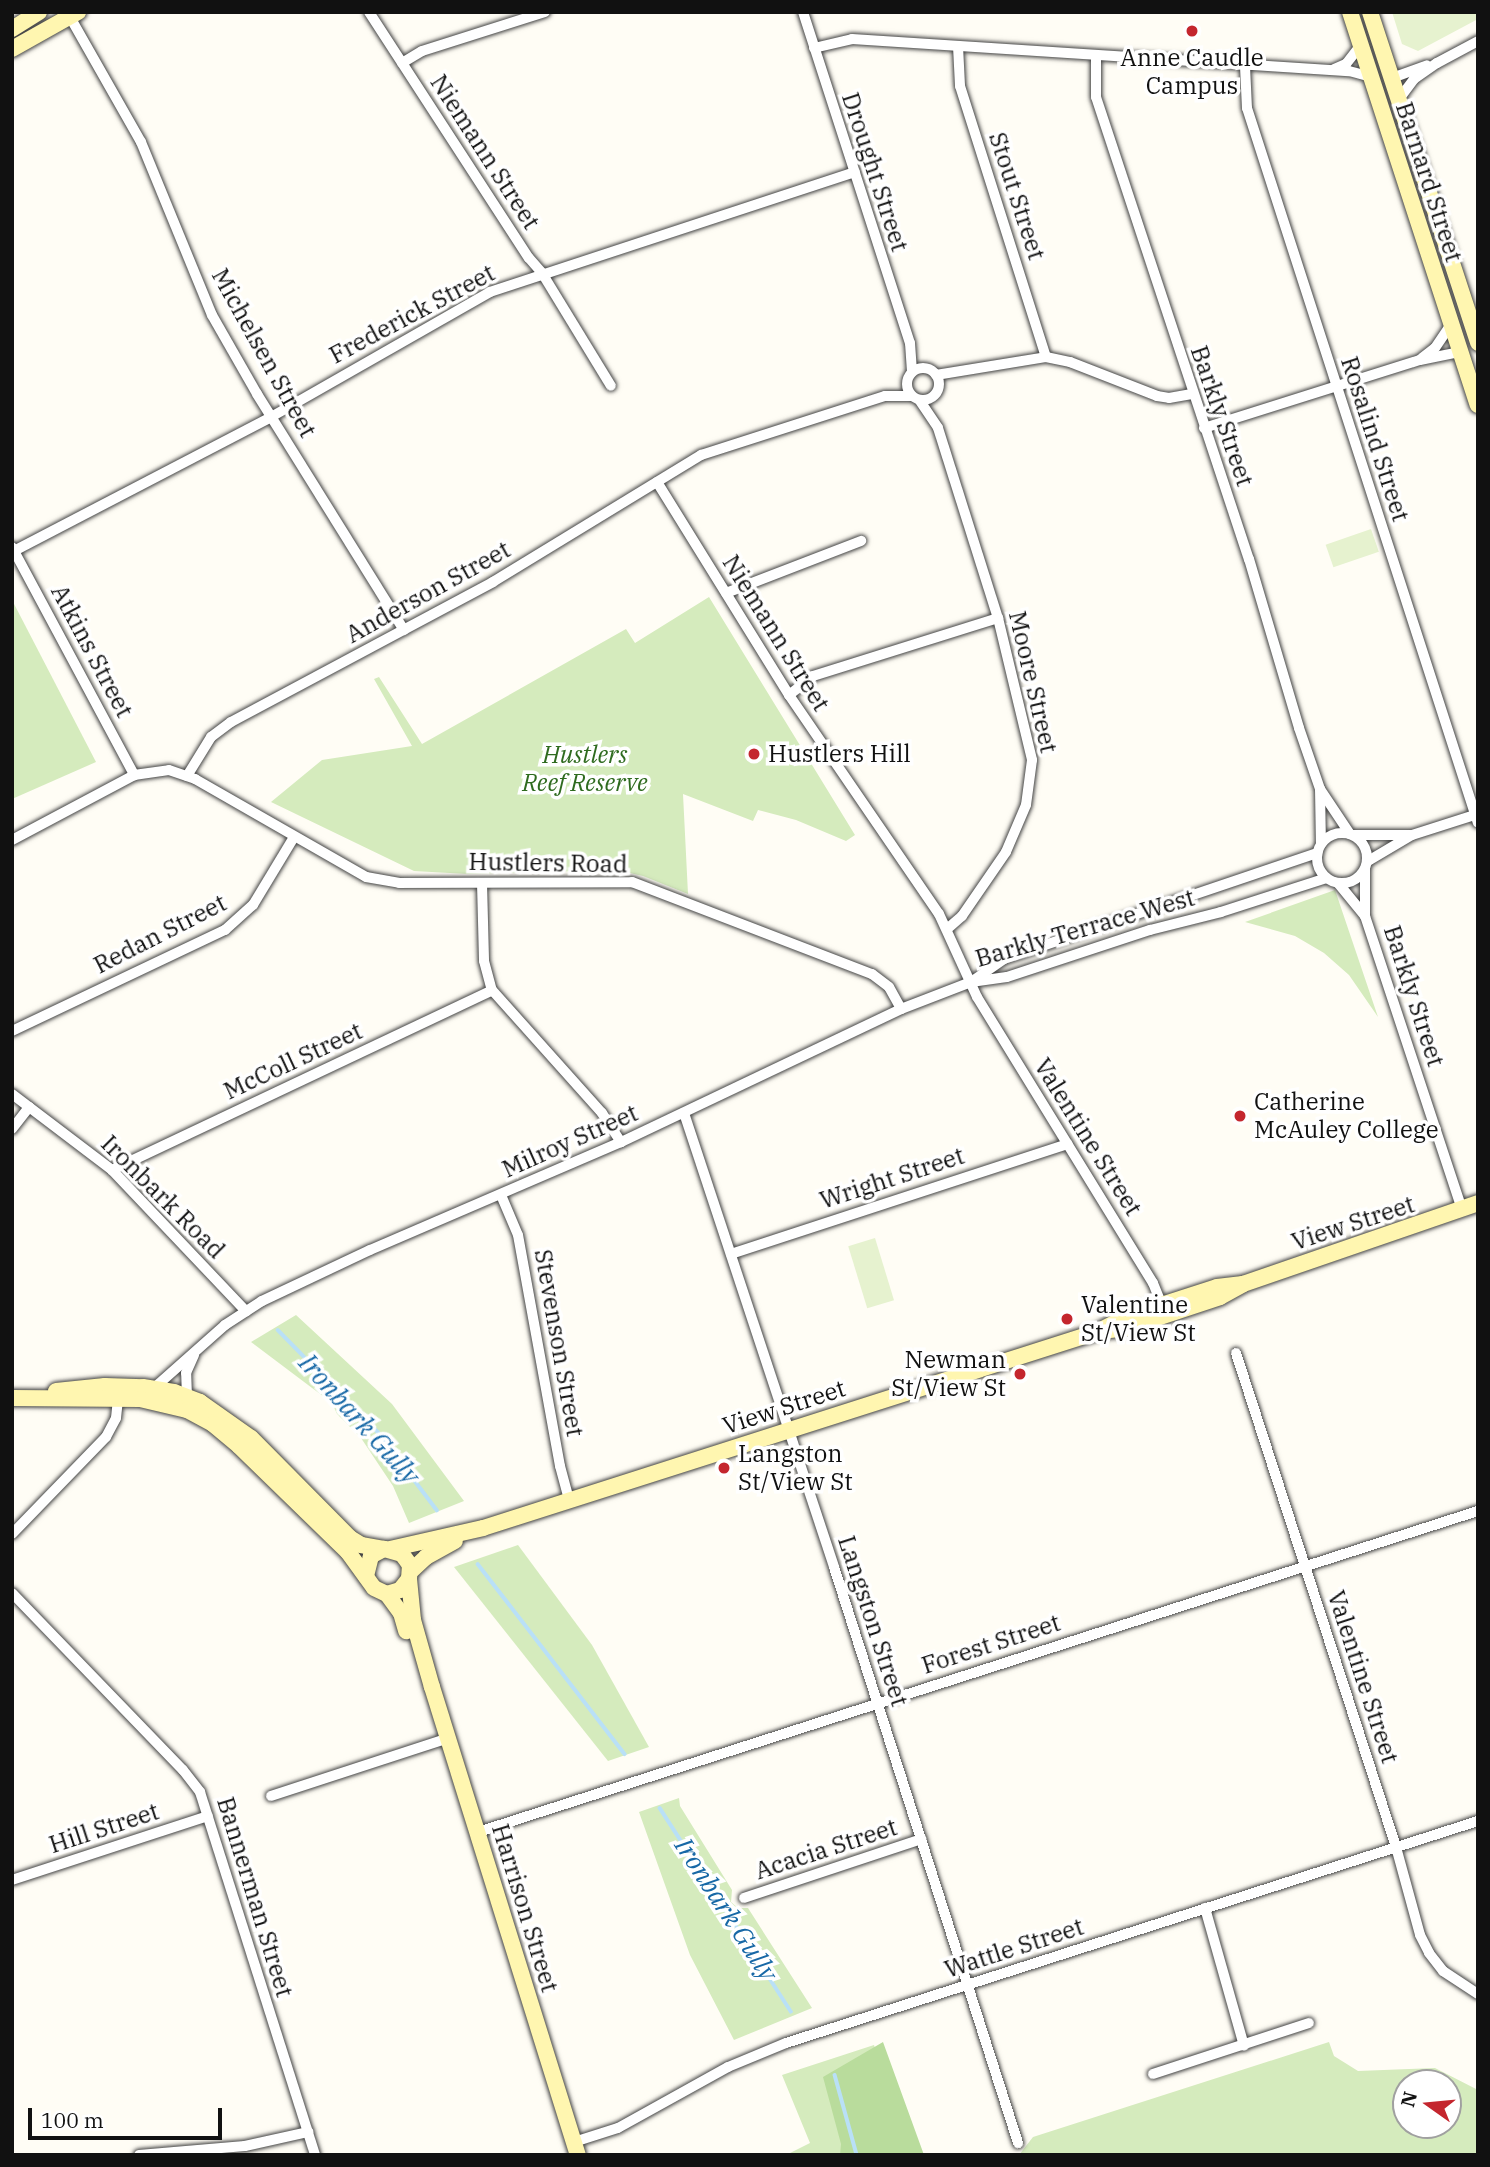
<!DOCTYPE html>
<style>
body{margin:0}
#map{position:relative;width:1490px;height:2167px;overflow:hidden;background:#fffdf5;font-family:"IBM Plex Serif",serif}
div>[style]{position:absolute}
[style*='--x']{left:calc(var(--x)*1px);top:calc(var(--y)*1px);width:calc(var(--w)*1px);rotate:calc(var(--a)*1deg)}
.green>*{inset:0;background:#d5ebbd}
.forest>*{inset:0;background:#b9dc9c}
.pitch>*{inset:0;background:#e6f2cf;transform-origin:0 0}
.stream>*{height:3.5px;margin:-1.75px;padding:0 1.75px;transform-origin:1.75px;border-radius:1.75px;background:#b9e0f7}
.roads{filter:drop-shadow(0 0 2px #444) drop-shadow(0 0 2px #444)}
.street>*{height:10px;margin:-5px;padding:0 5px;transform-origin:5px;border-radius:5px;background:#fff}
.street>.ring{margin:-5px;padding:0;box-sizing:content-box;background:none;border:10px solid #fff;border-radius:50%}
.secondary>*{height:16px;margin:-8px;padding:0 8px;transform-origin:8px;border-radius:8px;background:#fff6b0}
.dots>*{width:19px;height:19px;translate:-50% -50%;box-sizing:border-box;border:4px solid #fff;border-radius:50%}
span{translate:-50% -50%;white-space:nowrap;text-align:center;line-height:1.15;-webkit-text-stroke:7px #fff;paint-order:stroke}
.poi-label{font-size:24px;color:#111}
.left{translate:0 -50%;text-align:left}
.right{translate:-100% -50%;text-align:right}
.street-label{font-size:24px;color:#111}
.park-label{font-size:24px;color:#2f6b1f;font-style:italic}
.water-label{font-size:26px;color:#1768a6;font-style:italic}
.frame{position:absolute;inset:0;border:14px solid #111;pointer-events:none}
.north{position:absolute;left:1392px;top:2069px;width:70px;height:70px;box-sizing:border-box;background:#fff;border:2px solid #a0a0a0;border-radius:50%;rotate:285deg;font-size:19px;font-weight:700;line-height:28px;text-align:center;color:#111}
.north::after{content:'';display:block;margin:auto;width:24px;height:32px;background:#c4262e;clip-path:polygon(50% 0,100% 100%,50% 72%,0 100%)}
.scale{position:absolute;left:28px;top:2108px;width:194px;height:32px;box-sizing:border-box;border:4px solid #111;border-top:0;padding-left:9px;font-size:21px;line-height:24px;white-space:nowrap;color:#111;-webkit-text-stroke:5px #fff;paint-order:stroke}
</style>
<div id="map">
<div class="green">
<i style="clip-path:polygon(709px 597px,855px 835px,846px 841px,796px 820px,758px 810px,753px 821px,683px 794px,688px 894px,643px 876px,617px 870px,468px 874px,414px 871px,271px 802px,322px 760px,412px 746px,374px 679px,379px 677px,422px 744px,626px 629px,635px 643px)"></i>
<i style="clip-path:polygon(12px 600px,96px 762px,12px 799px)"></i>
<i style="clip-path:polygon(1335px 890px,1378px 1017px,1349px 975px,1324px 953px,1295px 936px,1245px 922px)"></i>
<i style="clip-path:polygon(296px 1315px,392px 1404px,464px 1501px,409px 1523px,393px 1486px,361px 1438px,337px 1414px,332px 1403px,251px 1342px)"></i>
<i style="clip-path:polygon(518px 1545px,592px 1645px,649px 1747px,608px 1761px,454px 1567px)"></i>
<i style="clip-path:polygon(679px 1798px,680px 1806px,732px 1890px,731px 1902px,738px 1908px,748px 1908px,812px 2008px,734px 2040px,690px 1955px,639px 1812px)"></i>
<i style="clip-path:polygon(evenodd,1329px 2042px,1334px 2056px,1358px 2071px,1435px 2068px,1478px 2090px,1478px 2155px,1019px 2155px,1033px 2137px,1329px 2042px,1448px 2083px,1448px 2125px,1406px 2125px,1406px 2083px,1448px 2083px)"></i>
<i style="clip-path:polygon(874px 2045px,911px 2155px,786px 2155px,810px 2143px,782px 2075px)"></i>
</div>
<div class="forest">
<i style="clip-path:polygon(883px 2042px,924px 2155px,840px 2155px,841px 2144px,823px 2077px)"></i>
</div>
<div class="pitch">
<i style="clip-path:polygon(1392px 12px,1478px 12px,1478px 19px,1418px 51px,1402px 44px)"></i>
<i style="left:1371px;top:529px;width:24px;height:48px;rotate:71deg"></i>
<i style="left:875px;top:1238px;width:65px;height:28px;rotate:73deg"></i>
</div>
<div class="stream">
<i style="--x:278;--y:1330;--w:143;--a:45.6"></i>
<i style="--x:378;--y:1432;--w:98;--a:52.9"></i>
<i style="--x:478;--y:1564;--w:240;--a:52.3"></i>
<i style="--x:660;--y:1808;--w:242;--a:57.2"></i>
<i style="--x:835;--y:2075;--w:83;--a:74.6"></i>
</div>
<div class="roads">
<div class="street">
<i style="--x:369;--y:12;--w:293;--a:57"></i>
<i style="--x:529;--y:258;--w:20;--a:49"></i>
<i style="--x:542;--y:273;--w:132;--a:58.6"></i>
<i style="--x:803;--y:12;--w:348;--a:72.1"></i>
<i style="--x:910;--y:343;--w:28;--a:86"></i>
<i style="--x:70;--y:17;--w:144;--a:60.4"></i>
<i style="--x:141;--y:142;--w:187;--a:67.7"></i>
<i style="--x:212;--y:315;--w:91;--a:60.3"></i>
<i style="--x:257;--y:394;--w:278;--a:58.1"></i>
<i style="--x:958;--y:46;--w:40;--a:87.1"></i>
<i style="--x:960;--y:86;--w:284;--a:72.4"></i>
<i style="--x:814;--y:48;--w:39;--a:-13"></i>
<i style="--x:852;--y:39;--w:498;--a:3.7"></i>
<i style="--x:1349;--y:71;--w:23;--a:15"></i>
<i style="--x:1096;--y:55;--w:42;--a:90"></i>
<i style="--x:1096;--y:97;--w:487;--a:71.7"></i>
<i style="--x:1249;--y:559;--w:176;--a:73.5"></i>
<i style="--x:1299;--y:728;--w:65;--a:71"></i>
<i style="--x:1320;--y:789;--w:54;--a:56.3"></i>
<i style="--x:402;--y:63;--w:23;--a:-31"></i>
<i style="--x:422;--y:51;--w:129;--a:-17.6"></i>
<i style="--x:1245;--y:66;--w:42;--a:87.3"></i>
<i style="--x:1247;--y:108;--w:751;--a:72.1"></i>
<i style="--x:1334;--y:69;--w:13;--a:-23"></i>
<i style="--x:1346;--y:64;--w:23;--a:-52"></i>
<i style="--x:1392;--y:78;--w:37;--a:-20"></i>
<i style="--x:1399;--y:99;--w:25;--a:-53"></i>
<i style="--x:1414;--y:79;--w:28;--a:-35"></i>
<i style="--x:1437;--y:63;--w:47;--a:-28.2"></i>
<i style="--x:1422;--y:358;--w:16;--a:-38"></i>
<i style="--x:1435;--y:348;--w:29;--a:-56"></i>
<i class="ring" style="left:907px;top:368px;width:22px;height:22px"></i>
<i style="--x:936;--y:375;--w:111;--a:-9.3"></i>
<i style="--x:1046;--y:357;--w:25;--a:12"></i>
<i style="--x:1070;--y:362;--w:93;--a:21.3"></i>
<i style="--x:1157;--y:396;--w:12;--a:9"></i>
<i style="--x:1169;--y:398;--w:23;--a:-10"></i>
<i style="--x:920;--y:401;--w:32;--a:56"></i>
<i style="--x:938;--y:428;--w:199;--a:72.5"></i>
<i style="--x:998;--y:618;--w:146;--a:76.5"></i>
<i style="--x:1032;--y:760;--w:45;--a:97.6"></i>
<i style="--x:1026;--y:805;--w:51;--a:113.1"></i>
<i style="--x:1006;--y:852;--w:78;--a:124.5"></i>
<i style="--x:962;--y:916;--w:20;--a:139"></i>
<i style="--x:1204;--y:428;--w:226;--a:-17.5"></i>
<i style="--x:1420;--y:360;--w:41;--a:-11.3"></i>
<i style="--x:657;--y:482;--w:251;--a:58.2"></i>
<i style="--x:789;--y:695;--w:265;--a:55.6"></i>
<i style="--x:939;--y:914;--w:91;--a:65.4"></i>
<i style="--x:977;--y:997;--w:336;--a:58.4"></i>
<i style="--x:1153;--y:1283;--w:27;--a:68"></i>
<i style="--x:12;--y:547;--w:259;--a:61.8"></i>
<i style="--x:14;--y:551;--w:290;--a:-27.5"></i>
<i style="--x:271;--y:417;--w:252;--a:-29.7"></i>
<i style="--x:490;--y:292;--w:384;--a:-18.2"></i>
<i style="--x:726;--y:593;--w:145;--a:-21.1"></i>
<i style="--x:789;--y:695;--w:31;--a:-38"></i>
<i style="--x:813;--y:676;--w:194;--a:-17.4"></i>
<i style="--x:187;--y:776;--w:46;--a:-58.4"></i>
<i style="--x:211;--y:737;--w:25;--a:-37"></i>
<i style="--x:231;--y:722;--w:297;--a:-28.1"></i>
<i style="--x:493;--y:582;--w:244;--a:-31.4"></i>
<i style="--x:701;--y:455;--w:193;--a:-17.8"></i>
<i style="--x:885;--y:396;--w:26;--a:0"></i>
<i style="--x:1320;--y:789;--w:55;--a:89"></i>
<i class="ring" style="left:1317px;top:833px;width:40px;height:40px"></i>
<i style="--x:1353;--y:835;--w:57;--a:0"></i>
<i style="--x:12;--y:840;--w:138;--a:-28"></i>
<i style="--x:134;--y:775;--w:35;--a:-8"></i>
<i style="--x:169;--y:770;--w:28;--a:19"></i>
<i style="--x:195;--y:779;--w:197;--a:29.8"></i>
<i style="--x:366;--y:877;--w:34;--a:10"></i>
<i style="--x:399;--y:883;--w:233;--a:-0.2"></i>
<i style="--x:632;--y:882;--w:257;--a:21"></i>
<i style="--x:872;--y:974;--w:21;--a:37"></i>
<i style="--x:889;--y:987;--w:25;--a:61"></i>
<i style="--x:1368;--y:861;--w:51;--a:-30.6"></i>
<i style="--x:1412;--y:835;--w:69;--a:-17.7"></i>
<i style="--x:482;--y:883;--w:78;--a:88.5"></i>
<i style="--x:484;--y:961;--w:30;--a:75"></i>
<i style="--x:492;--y:990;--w:165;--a:48.2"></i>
<i style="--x:602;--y:1113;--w:35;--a:57"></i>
<i style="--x:1338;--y:883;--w:43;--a:50.7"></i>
<i style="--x:1365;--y:916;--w:309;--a:71.7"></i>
<i style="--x:1365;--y:916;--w:47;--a:-90"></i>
<i style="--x:971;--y:982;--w:40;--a:-34.9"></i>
<i style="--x:1004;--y:959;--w:331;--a:-18.7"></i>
<i style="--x:12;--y:1031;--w:236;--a:-25.4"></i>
<i style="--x:225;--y:930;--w:38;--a:-42"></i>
<i style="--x:253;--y:905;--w:79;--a:-58.9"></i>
<i style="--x:12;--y:1094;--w:126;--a:37.2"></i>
<i style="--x:112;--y:1170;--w:195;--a:46.5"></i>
<i style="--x:684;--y:1113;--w:478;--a:71.7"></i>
<i style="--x:834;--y:1567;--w:605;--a:72.28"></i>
<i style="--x:12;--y:1129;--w:28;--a:-52"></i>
<i style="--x:112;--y:1170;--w:420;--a:-25.3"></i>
<i style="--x:501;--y:1195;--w:43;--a:67"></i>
<i style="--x:518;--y:1235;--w:235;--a:79.7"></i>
<i style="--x:560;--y:1466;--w:35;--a:75"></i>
<i style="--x:731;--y:1254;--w:354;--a:-18.1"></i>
<i style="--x:1236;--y:1353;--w:519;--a:72.05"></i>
<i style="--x:1396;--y:1847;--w:91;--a:74.7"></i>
<i style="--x:1420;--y:1935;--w:20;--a:63"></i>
<i style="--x:1429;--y:1953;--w:23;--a:52"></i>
<i style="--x:1443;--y:1971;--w:42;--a:33.3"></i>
<i style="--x:154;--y:1388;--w:95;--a:-41.6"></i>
<i style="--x:225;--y:1325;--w:44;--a:-33"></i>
<i style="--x:262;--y:1301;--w:119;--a:-25.3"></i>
<i style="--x:370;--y:1250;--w:273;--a:-23.3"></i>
<i style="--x:621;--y:1142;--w:310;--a:-25.4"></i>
<i style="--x:901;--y:1009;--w:75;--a:-21.1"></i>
<i style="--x:971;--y:982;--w:36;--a:-8"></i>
<i style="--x:1007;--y:977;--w:151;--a:-18.2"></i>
<i style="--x:1150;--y:930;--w:73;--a:-14.2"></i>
<i style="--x:1221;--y:912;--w:110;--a:-17.9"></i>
<i style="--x:187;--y:1397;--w:24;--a:-92"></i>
<i style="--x:186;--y:1373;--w:20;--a:-66"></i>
<i style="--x:12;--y:1534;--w:135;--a:-45.9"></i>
<i style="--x:106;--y:1437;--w:21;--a:-62"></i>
<i style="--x:116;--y:1418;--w:20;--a:-84"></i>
<i style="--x:12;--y:1593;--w:246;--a:46"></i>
<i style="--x:183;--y:1770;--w:28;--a:52"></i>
<i style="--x:200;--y:1792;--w:381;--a:72.4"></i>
<i style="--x:271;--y:1796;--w:186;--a:-18.1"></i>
<i style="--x:478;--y:1832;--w:1050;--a:-17.8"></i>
<i style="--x:12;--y:1880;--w:206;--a:-18.1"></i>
<i style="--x:744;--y:1898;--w:187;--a:-18.4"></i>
<i style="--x:1205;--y:1908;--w:143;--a:74.2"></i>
<i style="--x:1153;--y:2074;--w:164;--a:-18.1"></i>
<i style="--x:574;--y:2142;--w:46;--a:-17.7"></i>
<i style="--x:618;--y:2128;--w:126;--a:-29"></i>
<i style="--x:728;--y:2067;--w:63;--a:-22.5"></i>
<i style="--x:786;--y:2043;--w:727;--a:-17.79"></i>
<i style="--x:139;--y:2155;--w:106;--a:-4.9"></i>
<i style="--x:245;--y:2146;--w:65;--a:-12.5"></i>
</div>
<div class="secondary">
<i style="--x:1350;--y:12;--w:413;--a:72"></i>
<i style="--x:1370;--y:12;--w:348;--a:71.9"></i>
<i style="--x:12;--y:29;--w:32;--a:-32"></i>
<i style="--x:12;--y:49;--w:76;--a:-29.3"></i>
<i style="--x:1103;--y:1329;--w:30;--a:-27"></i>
<i style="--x:1130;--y:1315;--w:91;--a:-17.8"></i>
<i style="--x:1217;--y:1287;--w:26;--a:-7"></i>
<i style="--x:1243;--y:1284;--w:249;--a:-19"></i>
<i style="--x:56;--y:1391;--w:49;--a:-5.8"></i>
<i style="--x:105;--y:1386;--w:38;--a:2"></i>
<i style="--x:143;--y:1387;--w:31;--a:9"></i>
<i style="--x:174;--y:1392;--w:28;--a:21"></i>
<i style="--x:200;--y:1402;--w:62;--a:35.2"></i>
<i style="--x:251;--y:1438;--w:141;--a:45.3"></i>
<i style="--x:350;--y:1538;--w:13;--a:32"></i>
<i style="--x:361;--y:1545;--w:23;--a:10"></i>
<i style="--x:12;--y:1398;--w:128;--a:0.4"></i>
<i style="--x:140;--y:1399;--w:48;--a:13.2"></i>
<i style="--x:187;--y:1410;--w:30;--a:28"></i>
<i style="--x:213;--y:1424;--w:34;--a:40"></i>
<i style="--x:239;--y:1446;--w:152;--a:44.2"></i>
<i style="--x:348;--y:1552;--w:44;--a:54.2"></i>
<i style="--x:374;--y:1588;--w:14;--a:25"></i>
<i style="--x:387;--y:1594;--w:14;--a:-17"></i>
<i style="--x:400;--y:1590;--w:14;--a:-51"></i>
<i style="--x:409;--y:1579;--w:14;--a:-86"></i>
<i style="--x:410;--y:1565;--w:14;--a:-126"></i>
<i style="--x:402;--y:1554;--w:19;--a:-164"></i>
<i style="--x:384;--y:1549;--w:15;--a:152"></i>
<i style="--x:371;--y:1556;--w:21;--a:104"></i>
<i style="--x:390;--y:1549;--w:95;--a:-12.7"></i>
<i style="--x:483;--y:1528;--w:648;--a:-17.71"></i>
<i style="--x:1100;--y:1331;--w:27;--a:-6"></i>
<i style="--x:1127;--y:1328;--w:98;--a:-18.4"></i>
<i style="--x:1220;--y:1297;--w:26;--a:-29"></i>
<i style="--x:410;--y:1572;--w:22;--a:-43"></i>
<i style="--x:426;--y:1557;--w:33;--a:-29"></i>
<i style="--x:409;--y:1579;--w:41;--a:84.4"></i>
<i style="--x:413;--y:1620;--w:70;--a:74.2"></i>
<i style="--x:432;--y:1687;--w:490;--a:72.7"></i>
<i style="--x:387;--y:1594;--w:24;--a:54"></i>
<i style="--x:401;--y:1613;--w:19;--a:74"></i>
</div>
</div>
<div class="dots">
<i style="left:1192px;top:31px;background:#c4262e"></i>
<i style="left:754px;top:754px;background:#c4262e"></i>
<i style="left:1240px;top:1116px;background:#c4262e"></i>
<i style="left:1067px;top:1319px;background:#c4262e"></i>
<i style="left:1020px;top:1374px;background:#c4262e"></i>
<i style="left:724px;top:1468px;background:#c4262e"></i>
</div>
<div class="poi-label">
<span style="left:1192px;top:72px">Anne Caudle<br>Campus</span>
<span class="left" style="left:768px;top:754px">Hustlers Hill</span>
<span class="left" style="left:1254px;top:1116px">Catherine<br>McAuley College</span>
<span class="left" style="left:1081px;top:1319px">Valentine<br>St/View St</span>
<span class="right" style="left:1006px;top:1374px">Newman<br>St/View St</span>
<span class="left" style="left:738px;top:1468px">Langston<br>St/View St</span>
</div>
<div class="street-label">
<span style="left:485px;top:152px;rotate:57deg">Niemann Street</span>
<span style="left:875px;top:172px;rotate:72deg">Drought Street</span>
<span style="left:1429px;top:182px;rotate:72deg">Barnard Street</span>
<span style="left:1017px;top:196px;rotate:72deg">Stout Street</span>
<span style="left:412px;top:314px;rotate:-28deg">Frederick Street</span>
<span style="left:264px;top:353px;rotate:61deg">Michelsen Street</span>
<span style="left:1222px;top:416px;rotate:71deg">Barkly Street</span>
<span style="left:1375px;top:439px;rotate:72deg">Rosalind Street</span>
<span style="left:428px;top:592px;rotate:-29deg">Anderson Street</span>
<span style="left:776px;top:633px;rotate:58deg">Niemann Street</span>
<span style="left:92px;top:651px;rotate:62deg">Atkins Street</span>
<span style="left:1033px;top:682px;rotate:77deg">Moore Street</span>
<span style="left:548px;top:863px;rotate:1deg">Hustlers Road</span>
<span style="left:1085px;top:928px;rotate:-16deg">Barkly Terrace West</span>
<span style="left:160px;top:934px;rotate:-27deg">Redan Street</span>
<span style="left:1414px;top:996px;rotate:72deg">Barkly Street</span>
<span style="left:293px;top:1061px;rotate:-25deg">McColl Street</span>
<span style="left:1088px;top:1137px;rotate:58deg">Valentine Street</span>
<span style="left:570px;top:1141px;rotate:-24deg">Milroy Street</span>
<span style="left:892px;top:1178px;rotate:-18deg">Wright Street</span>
<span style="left:163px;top:1197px;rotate:45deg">Ironbark Road</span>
<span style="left:1353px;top:1223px;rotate:-18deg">View Street</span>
<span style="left:559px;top:1343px;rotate:80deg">Stevenson Street</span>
<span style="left:784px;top:1407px;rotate:-18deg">View Street</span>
<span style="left:873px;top:1621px;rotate:72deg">Langston Street</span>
<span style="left:991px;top:1644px;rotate:-18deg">Forest Street</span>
<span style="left:1363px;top:1677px;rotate:72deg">Valentine Street</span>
<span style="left:104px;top:1828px;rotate:-18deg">Hill Street</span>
<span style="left:826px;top:1849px;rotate:-18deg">Acacia Street</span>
<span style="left:255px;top:1897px;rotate:73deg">Bannerman Street</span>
<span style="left:525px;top:1908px;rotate:73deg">Harrison Street</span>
<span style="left:1014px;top:1948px;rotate:-18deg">Wattle Street</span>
</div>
<div class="park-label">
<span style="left:585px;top:769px">Hustlers<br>Reef Reserve</span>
</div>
<div class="water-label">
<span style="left:359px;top:1419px;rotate:48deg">Ironbark Gully</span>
<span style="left:726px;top:1909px;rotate:57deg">Ironbark Gully</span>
</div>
<div class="frame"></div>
<div class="north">N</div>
<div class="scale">100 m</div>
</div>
